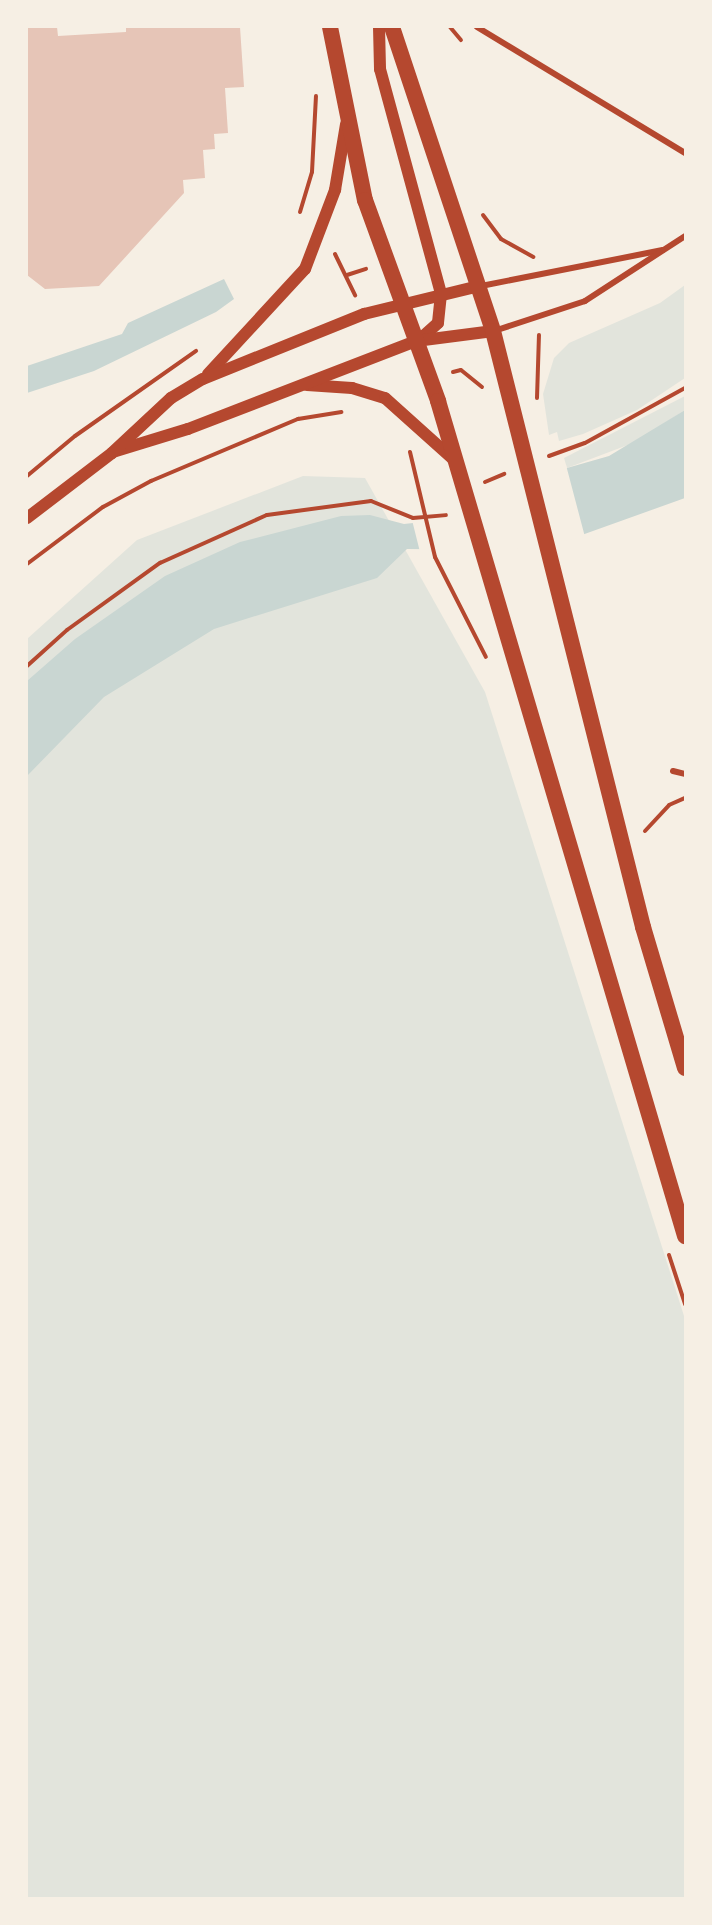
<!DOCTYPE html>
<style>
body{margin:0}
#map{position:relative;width:712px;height:1925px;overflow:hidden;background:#f6efe4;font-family:"Source Sans 3",sans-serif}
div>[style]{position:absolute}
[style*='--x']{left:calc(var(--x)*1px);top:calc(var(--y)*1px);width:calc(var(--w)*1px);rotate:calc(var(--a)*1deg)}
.green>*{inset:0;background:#e2e4dc}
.water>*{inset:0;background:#c9d6d2}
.pier>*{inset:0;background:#f6efe4}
.building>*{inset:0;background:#e6c5b7}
.path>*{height:4px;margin:-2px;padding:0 2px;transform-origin:2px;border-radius:2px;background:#b5482f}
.minor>*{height:6px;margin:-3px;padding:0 3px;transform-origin:3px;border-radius:3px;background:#b5482f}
.secondary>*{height:12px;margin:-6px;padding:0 6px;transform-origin:6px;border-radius:6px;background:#b5482f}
.trunk>*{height:16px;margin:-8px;padding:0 8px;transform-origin:8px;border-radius:8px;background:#b5482f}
span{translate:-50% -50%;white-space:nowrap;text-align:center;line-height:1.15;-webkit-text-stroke:4.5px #f6efe4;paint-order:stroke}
.frame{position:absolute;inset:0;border:28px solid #f6efe4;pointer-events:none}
</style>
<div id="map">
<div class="green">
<i style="clip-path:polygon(685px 285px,685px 378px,637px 410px,583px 434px,559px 441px,557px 432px,549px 435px,543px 394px,554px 358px,569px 343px,660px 303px)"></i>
<i style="clip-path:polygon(685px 396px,685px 410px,633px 443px,567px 468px,564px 458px)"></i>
<i style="clip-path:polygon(303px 476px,365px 478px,485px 692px,685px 1319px,685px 1898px,27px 1898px,27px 639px,137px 540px)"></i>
</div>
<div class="water">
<i style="clip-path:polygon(224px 279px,234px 299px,216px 312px,94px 371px,27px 393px,27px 366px,122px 334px,128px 323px)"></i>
<i style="clip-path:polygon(685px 410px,685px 498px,579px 536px,489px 550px,407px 549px,377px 578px,214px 629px,104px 697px,27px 776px,27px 681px,75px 639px,165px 576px,240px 542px,341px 516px,370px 515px,404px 524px,468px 517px,567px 468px,609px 456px)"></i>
</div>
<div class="pier">
<i style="clip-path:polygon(566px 465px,585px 537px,489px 553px,420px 552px,412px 520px,466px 515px,477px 499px)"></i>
</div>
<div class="building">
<i style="clip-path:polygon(27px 27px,57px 27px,58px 36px,126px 32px,126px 27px,240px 27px,244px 87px,225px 88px,228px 133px,214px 134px,215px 149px,203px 150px,205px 178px,183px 180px,184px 193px,99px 286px,45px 289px,27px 275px)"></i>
</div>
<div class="path">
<i style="--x:450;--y:27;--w:17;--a:50"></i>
<i style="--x:300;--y:212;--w:42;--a:-73.3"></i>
<i style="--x:312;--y:172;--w:76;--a:-87"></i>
<i style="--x:483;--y:215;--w:30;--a:53"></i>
<i style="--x:501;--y:239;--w:37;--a:29"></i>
<i style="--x:335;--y:254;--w:46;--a:64"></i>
<i style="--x:347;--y:275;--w:20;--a:-18"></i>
<i style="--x:453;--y:372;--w:8;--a:-14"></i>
<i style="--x:461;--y:370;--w:27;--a:39"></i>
<i style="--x:537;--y:398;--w:63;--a:-88.2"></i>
<i style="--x:410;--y:452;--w:108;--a:76.6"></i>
<i style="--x:435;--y:557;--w:112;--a:63"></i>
<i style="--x:549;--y:456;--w:38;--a:-20"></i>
<i style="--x:585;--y:443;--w:114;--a:-28.8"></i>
<i style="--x:27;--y:476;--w:62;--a:-39.8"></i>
<i style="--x:75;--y:436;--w:148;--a:-35.1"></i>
<i style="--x:485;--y:482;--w:21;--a:-23"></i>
<i style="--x:27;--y:564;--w:95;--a:-36.9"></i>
<i style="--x:103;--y:507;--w:55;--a:-28.4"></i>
<i style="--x:151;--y:481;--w:160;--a:-22.9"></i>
<i style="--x:298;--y:419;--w:44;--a:-9.2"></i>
<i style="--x:27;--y:666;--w:54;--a:-42"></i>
<i style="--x:67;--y:630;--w:115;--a:-35.8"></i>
<i style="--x:160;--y:563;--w:117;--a:-24.2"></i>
<i style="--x:267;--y:515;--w:105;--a:-7.7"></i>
<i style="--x:371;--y:501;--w:45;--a:22"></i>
<i style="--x:413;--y:518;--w:33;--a:-5"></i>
<i style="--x:645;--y:831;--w:35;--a:-47"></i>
<i style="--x:669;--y:805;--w:17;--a:-24"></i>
<i style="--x:669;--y:1255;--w:52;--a:71.9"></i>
</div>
<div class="minor">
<i style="--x:477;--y:27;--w:243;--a:31.2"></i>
<i style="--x:481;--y:286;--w:185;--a:-11.2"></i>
<i style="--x:494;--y:331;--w:96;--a:-18.2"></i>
<i style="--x:585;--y:301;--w:119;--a:-33"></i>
<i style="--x:673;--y:771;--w:12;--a:14"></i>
</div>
<div class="secondary">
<i style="--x:379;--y:27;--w:42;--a:88.6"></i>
<i style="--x:380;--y:69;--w:233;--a:74.8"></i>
<i style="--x:441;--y:294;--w:29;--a:96"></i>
<i style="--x:438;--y:323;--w:24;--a:138"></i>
<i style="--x:208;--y:374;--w:143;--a:-47.3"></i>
<i style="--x:305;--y:269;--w:85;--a:-69.2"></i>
<i style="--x:335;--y:190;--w:67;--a:-80.5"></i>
<i style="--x:307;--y:385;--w:45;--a:3.8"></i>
<i style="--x:352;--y:388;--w:34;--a:17"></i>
<i style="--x:385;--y:398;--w:93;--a:41.9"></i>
<i style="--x:116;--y:451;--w:75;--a:-17"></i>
<i style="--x:188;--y:429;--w:244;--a:-21.1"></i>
<i style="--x:416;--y:341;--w:78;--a:-7.4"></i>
<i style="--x:27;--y:518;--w:107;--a:-37.4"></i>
<i style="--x:112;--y:453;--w:81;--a:-43"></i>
<i style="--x:171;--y:398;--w:37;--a:-31"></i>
<i style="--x:203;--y:379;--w:174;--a:-22"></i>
<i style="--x:364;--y:314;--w:118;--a:-13.7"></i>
</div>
<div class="trunk">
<i style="--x:330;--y:27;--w:177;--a:78.6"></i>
<i style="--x:365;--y:200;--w:214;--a:70"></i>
<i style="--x:438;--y:401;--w:871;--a:73.52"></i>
<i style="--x:392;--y:27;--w:320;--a:71.6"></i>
<i style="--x:493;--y:331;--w:615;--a:75.87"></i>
<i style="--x:643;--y:927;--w:147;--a:73.4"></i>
</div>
<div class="frame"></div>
</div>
